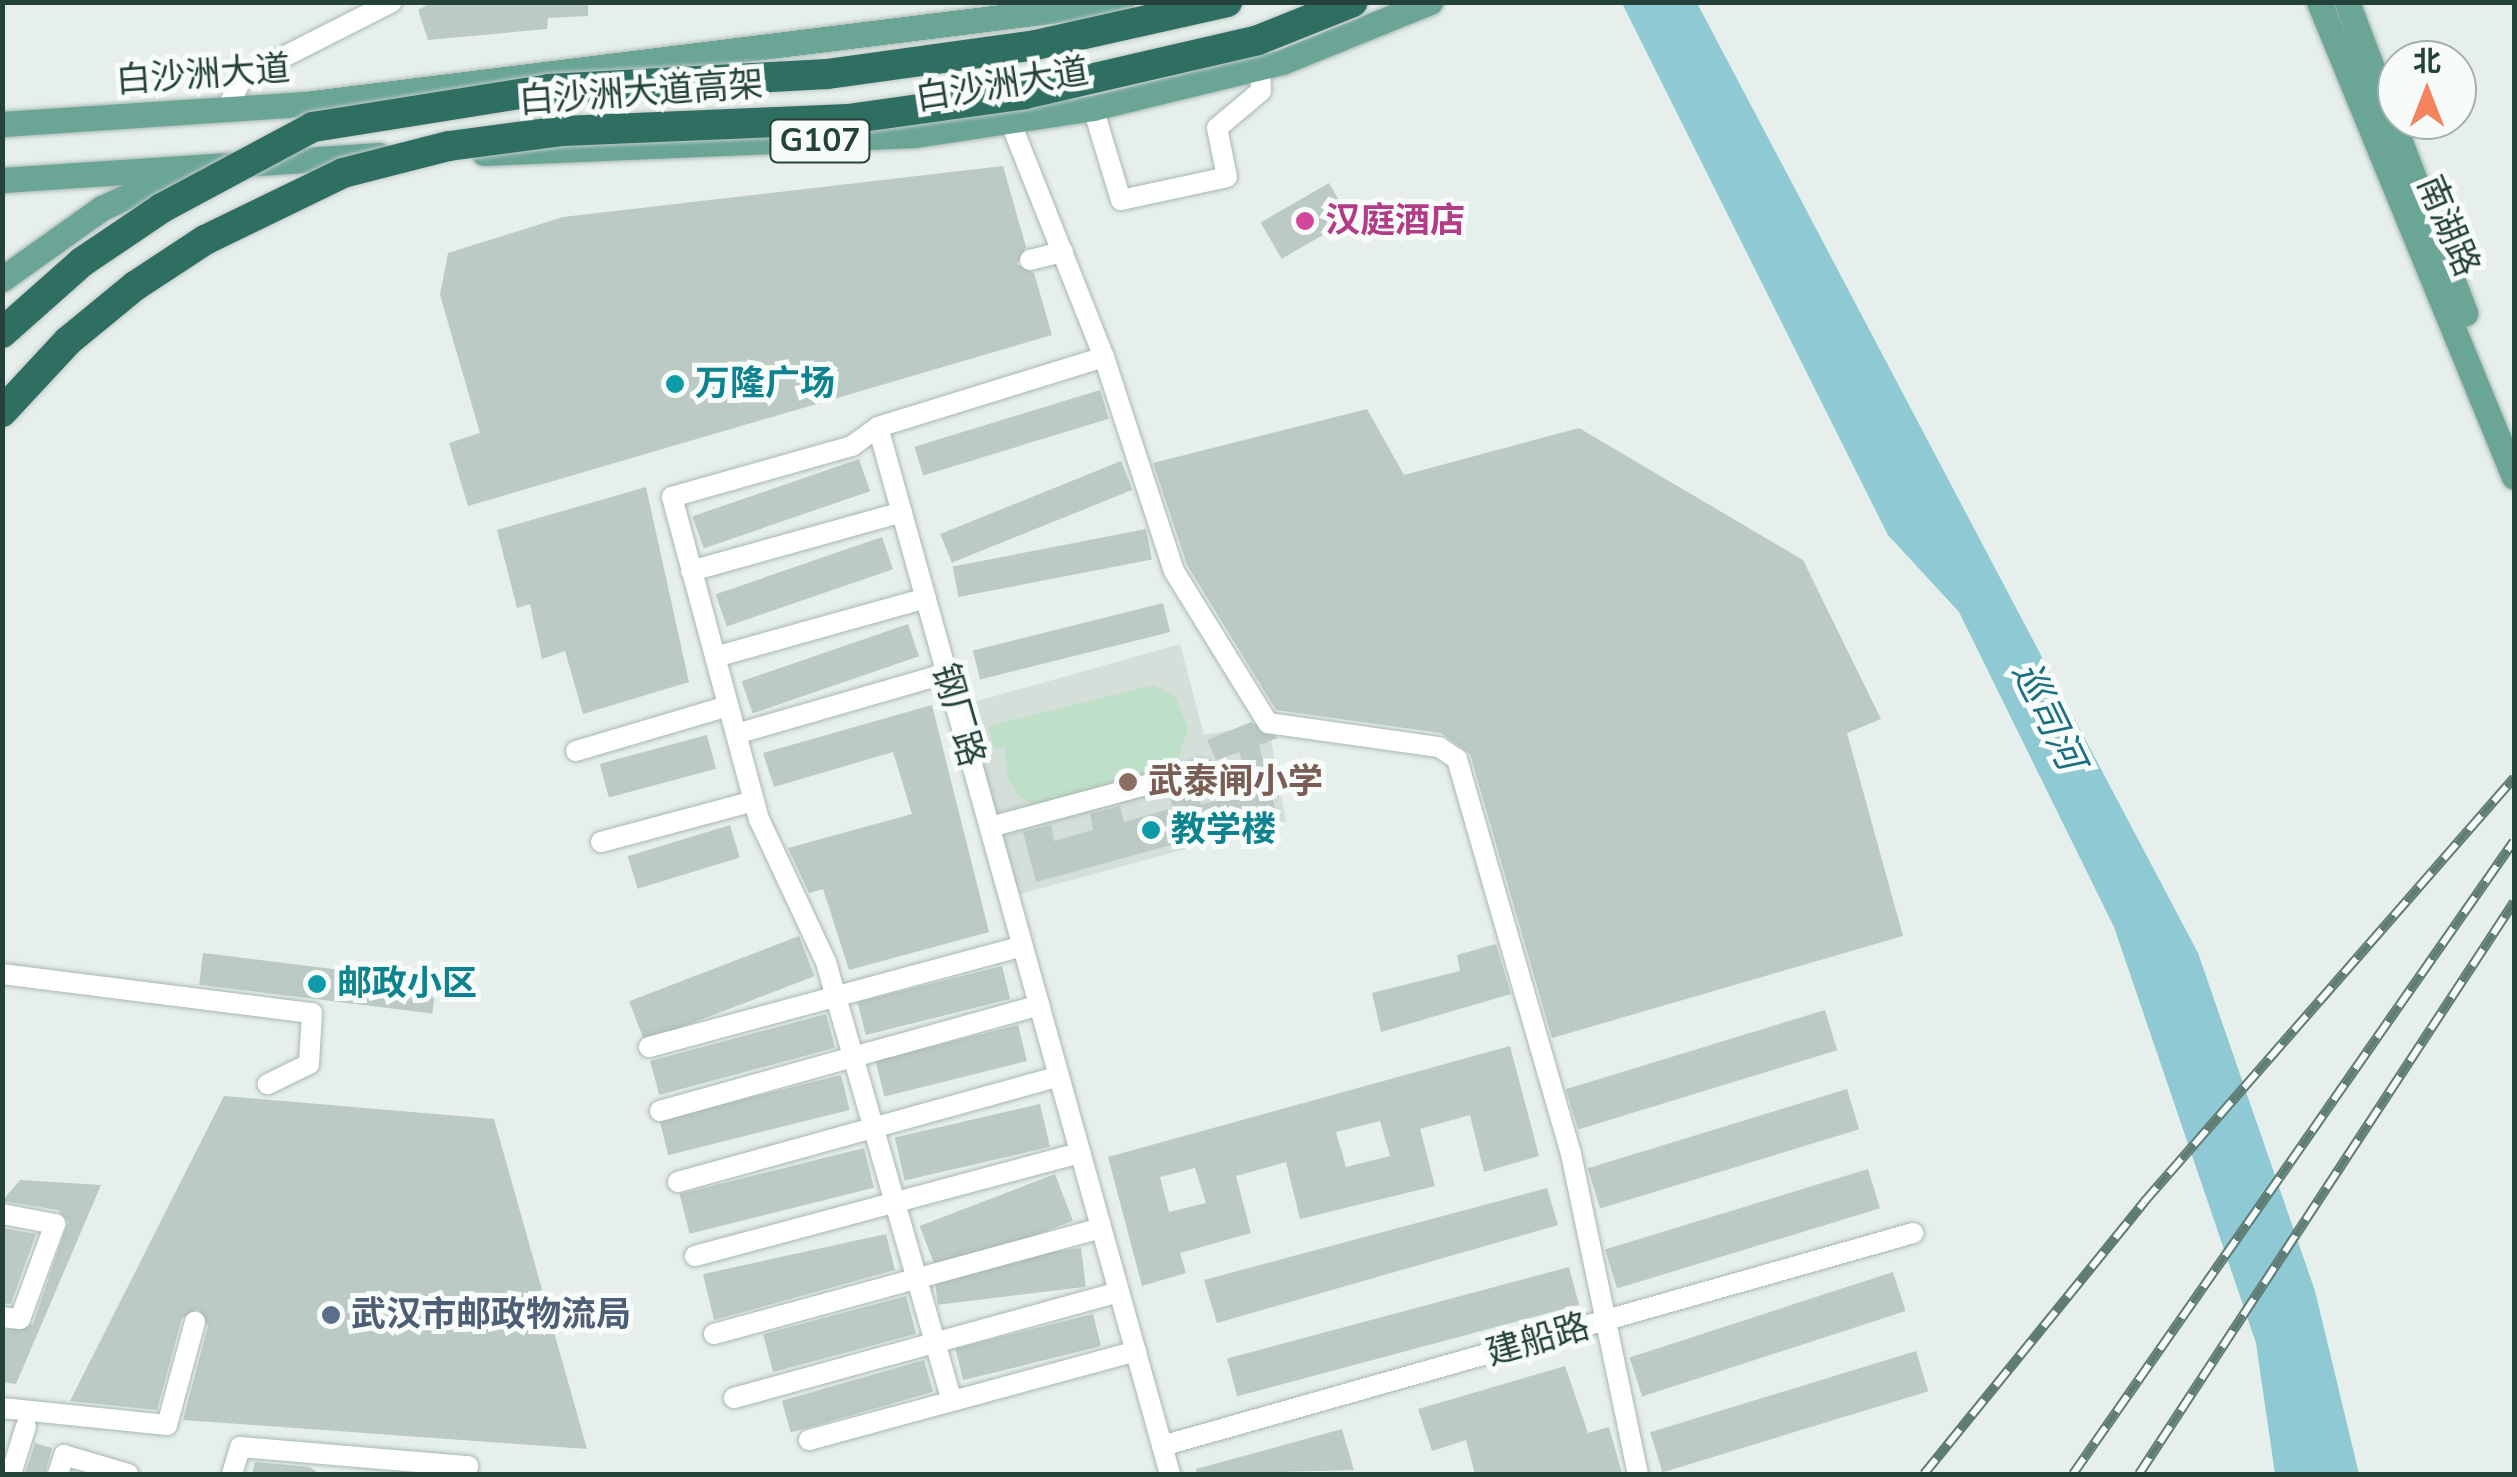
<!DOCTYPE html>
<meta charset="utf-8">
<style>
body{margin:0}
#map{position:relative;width:2517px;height:1477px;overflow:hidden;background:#e6efeb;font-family:"Nunito Sans","Noto Sans SC",sans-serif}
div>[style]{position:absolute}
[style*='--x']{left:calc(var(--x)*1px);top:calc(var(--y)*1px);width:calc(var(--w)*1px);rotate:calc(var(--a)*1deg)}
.built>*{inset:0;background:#d4dfda}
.green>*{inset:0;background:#bfe0c8}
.water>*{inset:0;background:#8ec9d4}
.building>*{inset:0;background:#bbcac4;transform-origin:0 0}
.roads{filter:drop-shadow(0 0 2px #a8b8b2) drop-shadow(0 0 2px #a8b8b2)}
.minor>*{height:20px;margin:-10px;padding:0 10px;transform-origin:10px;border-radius:10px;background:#fff}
.major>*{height:25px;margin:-12.5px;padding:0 12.5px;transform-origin:12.5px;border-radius:12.5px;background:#6aa596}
.rail>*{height:10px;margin-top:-5px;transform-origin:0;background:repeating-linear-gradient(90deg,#f7fbf9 0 19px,#5f7d75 0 38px);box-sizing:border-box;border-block:2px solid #5f7d75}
.bridges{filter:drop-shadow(0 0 2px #c2cac8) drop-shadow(0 0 2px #c2cac8)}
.highway-bridge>*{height:30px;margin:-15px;padding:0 15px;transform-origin:15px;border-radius:15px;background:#2f6f62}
.dots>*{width:28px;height:28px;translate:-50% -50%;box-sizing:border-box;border:5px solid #f7fbf9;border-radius:50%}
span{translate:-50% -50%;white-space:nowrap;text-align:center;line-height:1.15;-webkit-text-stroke:10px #f7fbf9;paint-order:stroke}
.shield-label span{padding:2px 8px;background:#f7fbf9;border:2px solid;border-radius:8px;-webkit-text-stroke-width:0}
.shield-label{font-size:32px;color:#24423a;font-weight:700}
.street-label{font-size:35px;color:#24423a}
.hotel-label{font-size:35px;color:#b23c85;font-weight:700}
.left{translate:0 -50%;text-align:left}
.culture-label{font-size:35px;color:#0d838f;font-weight:700}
.education-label{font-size:35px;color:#785e54;font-weight:700}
.service-label{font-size:35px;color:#4e5e75;font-weight:700}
.water-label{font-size:38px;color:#1c6f80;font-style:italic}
.frame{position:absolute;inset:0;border:5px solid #24423a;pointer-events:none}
.north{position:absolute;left:2377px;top:40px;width:100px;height:100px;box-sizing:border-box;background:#f7fbf9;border:2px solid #a3b1ad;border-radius:50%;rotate:0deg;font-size:28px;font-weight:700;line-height:40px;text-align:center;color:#24423a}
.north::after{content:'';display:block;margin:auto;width:35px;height:45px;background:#f4845f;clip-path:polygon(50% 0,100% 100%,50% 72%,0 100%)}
</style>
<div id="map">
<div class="built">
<i style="clip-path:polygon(1180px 644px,1204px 735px,1268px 723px,1286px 822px,1009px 897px,956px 707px)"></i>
</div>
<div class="green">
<i style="clip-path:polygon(1154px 685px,1176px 697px,1188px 729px,1178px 760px,1161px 774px,1041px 807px,1019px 797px,1007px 777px,1005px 747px,994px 749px,988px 726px)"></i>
</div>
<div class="water">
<i style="clip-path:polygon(1622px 3px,1697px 3px,2198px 953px,2315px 1291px,2359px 1474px,2275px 1474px,2256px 1343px,2114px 927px,1959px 612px,1888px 535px)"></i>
</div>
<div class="building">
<i style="clip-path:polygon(433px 2px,588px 2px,588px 16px,548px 18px,547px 29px,428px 40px,418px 10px)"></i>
<i style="clip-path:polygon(1003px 166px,1026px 247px,1017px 264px,1034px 273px,1052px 335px,468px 506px,449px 443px,480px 433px,440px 295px,448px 253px,563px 217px)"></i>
<i style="left:1329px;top:183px;width:42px;height:79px;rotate:60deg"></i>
<i style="left:1100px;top:390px;width:30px;height:194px;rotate:73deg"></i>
<i style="clip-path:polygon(1367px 409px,1404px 475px,1579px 428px,1803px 560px,1881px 719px,1847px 733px,1903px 936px,1552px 1038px,1470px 754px,1441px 733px,1276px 710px,1187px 565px,1153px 463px)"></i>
<i style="left:859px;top:459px;width:34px;height:176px;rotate:71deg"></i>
<i style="left:1121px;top:461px;width:31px;height:195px;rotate:68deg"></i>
<i style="clip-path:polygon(646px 487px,689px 682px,583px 714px,565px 651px,542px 659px,530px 604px,517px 608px,497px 530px)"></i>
<i style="left:1146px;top:529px;width:31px;height:197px;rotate:79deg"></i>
<i style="left:882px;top:537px;width:34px;height:176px;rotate:71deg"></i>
<i style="left:1163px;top:603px;width:30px;height:196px;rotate:76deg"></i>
<i style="left:908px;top:624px;width:34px;height:176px;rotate:71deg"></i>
<i style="clip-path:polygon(932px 705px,989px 932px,849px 970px,823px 889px,809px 893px,788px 848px,912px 814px,893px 752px,774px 787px,763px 753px)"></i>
<i style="clip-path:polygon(1251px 722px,1278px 738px,1259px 745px,1277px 816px,1036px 882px,1023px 832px,1051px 825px,1054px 841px,1093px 830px,1090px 814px,1120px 806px,1124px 822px,1173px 808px,1168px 793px,1196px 786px,1201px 805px,1246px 791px,1240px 752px,1216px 760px,1207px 740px)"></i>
<i style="left:707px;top:735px;width:35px;height:111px;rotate:75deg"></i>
<i style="left:730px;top:825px;width:34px;height:107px;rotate:73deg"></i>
<i style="left:799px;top:936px;width:43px;height:182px;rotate:69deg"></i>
<i style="clip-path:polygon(1496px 944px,1511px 994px,1381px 1032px,1372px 993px,1460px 971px,1457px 955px)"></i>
<i style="left:203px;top:953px;width:235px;height:32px;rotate:7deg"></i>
<i style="left:1002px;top:966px;width:34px;height:149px;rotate:76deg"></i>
<i style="left:1825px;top:1010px;width:42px;height:271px;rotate:73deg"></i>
<i style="left:826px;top:1014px;width:35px;height:182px;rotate:75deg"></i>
<i style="left:1018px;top:1025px;width:37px;height:147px;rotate:76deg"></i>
<i style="clip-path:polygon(evenodd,1510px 1046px,1539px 1156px,1484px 1172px,1470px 1115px,1420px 1129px,1435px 1186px,1300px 1219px,1286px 1162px,1236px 1176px,1251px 1233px,1180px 1253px,1186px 1273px,1142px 1286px,1108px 1157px,1510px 1046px,1380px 1121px,1390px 1156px,1346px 1167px,1336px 1132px,1380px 1121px,1510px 1046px,1195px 1168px,1206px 1203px,1169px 1212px,1160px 1177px,1195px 1168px)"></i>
<i style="left:841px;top:1075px;width:36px;height:187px;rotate:76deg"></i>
<i style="left:1847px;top:1089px;width:42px;height:271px;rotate:73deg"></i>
<i style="clip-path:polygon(224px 1096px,494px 1119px,587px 1449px,183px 1420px,208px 1326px,198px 1309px,182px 1318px,157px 1410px,70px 1401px)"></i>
<i style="left:1040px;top:1104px;width:44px;height:149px;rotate:77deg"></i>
<i style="left:864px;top:1148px;width:41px;height:190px;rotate:76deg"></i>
<i style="left:1868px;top:1169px;width:41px;height:275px;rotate:73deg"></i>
<i style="left:1055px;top:1174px;width:50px;height:145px;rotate:69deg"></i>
<i style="clip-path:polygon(20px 1180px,101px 1185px,16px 1384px,2px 1382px,2px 1331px,33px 1324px,68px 1222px,58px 1210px,2px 1201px)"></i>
<i style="clip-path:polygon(1547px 1188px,1558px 1225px,1217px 1323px,1204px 1280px)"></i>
<i style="clip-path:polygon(2px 1228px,36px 1234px,11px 1304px,2px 1303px)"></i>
<i style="clip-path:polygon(886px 1234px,895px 1270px,714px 1320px,703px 1274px)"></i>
<i style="left:1081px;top:1248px;width:39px;height:149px;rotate:83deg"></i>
<i style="left:1569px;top:1267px;width:39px;height:354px;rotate:75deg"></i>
<i style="left:1893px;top:1272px;width:41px;height:277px;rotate:72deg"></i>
<i style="left:906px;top:1296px;width:39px;height:148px;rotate:75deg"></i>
<i style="left:1093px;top:1314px;width:33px;height:142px;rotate:76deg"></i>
<i style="left:1916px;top:1351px;width:42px;height:278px;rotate:73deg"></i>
<i style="left:924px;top:1360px;width:33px;height:148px;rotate:74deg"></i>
<i style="clip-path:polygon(1565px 1366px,1588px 1433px,1609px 1427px,1622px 1474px,1475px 1474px,1466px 1440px,1432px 1451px,1418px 1409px)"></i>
<i style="clip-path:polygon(1342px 1429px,1354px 1470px,1197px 1474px,1196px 1469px)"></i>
<i style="clip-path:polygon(35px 1443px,52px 1448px,45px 1474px,25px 1474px)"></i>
<i style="clip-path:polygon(255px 1462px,310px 1467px,319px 1474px,252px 1474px)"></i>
</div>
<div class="roads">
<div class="minor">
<i style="--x:1093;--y:108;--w:96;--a:73.1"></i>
<i style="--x:1121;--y:200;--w:108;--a:-12.2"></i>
<i style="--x:1227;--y:177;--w:50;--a:-101.5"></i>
<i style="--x:1217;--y:128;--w:57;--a:-40.1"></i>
<i style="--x:1261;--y:91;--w:24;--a:-92"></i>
<i style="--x:226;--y:110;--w:36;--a:-63"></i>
<i style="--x:242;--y:78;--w:168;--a:-26.9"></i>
<i style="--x:1010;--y:121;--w:254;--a:68.3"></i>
<i style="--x:1104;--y:357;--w:237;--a:162.8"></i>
<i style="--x:878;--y:427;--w:1087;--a:74.42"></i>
<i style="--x:1030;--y:260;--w:34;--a:-14"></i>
<i style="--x:1104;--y:357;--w:225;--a:71.9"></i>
<i style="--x:1174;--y:571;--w:179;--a:58.3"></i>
<i style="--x:1268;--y:723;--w:173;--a:8"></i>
<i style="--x:1439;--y:747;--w:22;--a:34"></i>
<i style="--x:1457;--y:759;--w:411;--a:73.9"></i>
<i style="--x:1571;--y:1154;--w:327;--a:78.2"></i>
<i style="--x:878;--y:427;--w:32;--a:144"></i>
<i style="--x:852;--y:446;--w:187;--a:164.2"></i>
<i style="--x:672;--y:497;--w:334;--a:74.9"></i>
<i style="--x:759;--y:819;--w:158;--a:64.9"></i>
<i style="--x:826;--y:962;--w:455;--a:74"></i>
<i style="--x:691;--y:571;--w:219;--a:-15.6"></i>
<i style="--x:715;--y:657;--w:219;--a:-15.6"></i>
<i style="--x:736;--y:734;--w:220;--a:-16.1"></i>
<i style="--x:576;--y:751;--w:159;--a:-16.5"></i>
<i style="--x:990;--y:827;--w:219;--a:-15.1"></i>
<i style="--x:601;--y:842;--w:158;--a:-15"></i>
<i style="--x:2;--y:974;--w:312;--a:7.2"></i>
<i style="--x:312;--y:1013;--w:51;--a:93.4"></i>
<i style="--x:309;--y:1064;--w:46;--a:154"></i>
<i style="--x:649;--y:1047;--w:387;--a:-15.1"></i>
<i style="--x:660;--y:1111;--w:394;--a:-15.6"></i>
<i style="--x:678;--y:1182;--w:395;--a:-15.5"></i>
<i style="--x:2;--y:1214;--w:54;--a:10.7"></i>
<i style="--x:55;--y:1224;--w:101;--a:110.2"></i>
<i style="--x:20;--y:1319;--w:18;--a:-174"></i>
<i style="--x:695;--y:1256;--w:399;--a:-15"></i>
<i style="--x:714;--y:1334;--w:401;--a:-15.3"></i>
<i style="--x:734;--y:1398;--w:399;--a:-15.4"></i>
<i style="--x:2;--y:1408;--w:166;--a:5.9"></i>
<i style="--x:167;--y:1425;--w:107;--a:-74.8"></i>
<i style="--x:809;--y:1440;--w:339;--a:-15.2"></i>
<i style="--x:1162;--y:1446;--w:781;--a:-15.83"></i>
<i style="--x:11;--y:1474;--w:50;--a:-72.6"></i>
<i style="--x:58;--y:1474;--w:20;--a:-72"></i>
<i style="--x:64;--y:1455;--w:67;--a:16.5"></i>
<i style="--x:232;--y:1474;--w:28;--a:-73"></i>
<i style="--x:240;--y:1447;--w:229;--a:4.8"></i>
<i style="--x:468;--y:1466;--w:9;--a:111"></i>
</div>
<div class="major">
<i style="--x:2319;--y:2;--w:513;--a:67.68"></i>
<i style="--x:2347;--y:2;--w:333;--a:69.2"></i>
<i style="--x:2;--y:124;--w:304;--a:-3.8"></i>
<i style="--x:305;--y:104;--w:823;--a:-7.12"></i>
<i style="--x:484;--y:153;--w:431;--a:-2.4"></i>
<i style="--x:915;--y:135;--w:180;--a:-8.6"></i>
<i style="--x:1093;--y:108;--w:195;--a:-13.7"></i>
<i style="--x:1282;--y:62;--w:160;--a:-22.1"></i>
<i style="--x:2;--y:180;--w:378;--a:-3.8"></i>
<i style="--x:2;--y:279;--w:123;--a:-35.4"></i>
<i style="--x:102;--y:208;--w:72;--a:-24.4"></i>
</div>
</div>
<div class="rail">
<i style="--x:1924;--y:1474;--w:350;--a:-51"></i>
<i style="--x:2144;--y:1202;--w:563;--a:-48.89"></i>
<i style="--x:2073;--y:1474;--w:771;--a:-55.14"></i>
<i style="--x:2139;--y:1474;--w:684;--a:-56.75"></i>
</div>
<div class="bridges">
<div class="highway-bridge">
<i style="--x:2;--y:333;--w:107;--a:-41.6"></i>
<i style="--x:82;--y:262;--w:97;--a:-34"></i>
<i style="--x:162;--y:208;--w:171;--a:-28.2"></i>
<i style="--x:313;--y:127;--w:239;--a:-9.1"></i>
<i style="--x:549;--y:89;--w:278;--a:-3.1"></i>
<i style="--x:827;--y:74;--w:210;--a:-7.9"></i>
<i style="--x:1035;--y:45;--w:197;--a:-12.6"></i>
<i style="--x:2;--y:412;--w:97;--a:-47.1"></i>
<i style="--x:68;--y:341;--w:87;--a:-39.4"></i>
<i style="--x:135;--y:286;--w:84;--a:-33.3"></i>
<i style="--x:205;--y:240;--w:153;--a:-25.9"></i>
<i style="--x:343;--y:173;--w:109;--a:-14.3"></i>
<i style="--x:449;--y:146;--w:115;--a:-7.5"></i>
<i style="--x:563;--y:131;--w:285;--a:-2.4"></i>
<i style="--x:848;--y:119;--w:179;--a:-8"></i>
<i style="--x:1025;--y:94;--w:239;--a:-13"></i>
<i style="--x:1258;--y:40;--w:102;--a:-21.8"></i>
</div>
</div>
<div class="dots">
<i style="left:1305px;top:221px;background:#d1479c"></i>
<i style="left:675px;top:384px;background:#0f9aa8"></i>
<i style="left:1128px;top:782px;background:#8d6e63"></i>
<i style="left:1151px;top:830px;background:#0f9aa8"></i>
<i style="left:317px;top:984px;background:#0f9aa8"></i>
<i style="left:331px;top:1315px;background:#5c6f8a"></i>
</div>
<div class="shield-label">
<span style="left:820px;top:141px">G107</span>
</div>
<div class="street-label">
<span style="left:203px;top:75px;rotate:-4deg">白沙洲大道</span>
<span style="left:1002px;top:85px;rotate:-9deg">白沙洲大道</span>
<span style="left:641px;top:93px;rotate:-4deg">白沙洲大道高架</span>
<span style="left:2448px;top:226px;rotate:67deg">南湖路</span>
<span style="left:958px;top:715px;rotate:74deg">钢厂路</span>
<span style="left:1538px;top:1340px;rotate:-16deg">建船路</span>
</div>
<div class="hotel-label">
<span class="left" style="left:1325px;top:221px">汉庭酒店</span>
</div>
<div class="culture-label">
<span class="left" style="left:695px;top:384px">万隆广场</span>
<span class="left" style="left:1171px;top:830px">教学楼</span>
<span class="left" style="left:337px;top:984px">邮政小区</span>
</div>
<div class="education-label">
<span class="left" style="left:1148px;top:782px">武泰闸小学</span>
</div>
<div class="service-label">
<span class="left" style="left:351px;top:1315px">武汉市邮政物流局</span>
</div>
<div class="water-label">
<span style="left:2048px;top:716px;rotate:64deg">巡司河</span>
</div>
<div class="frame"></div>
<div class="north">北</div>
</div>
